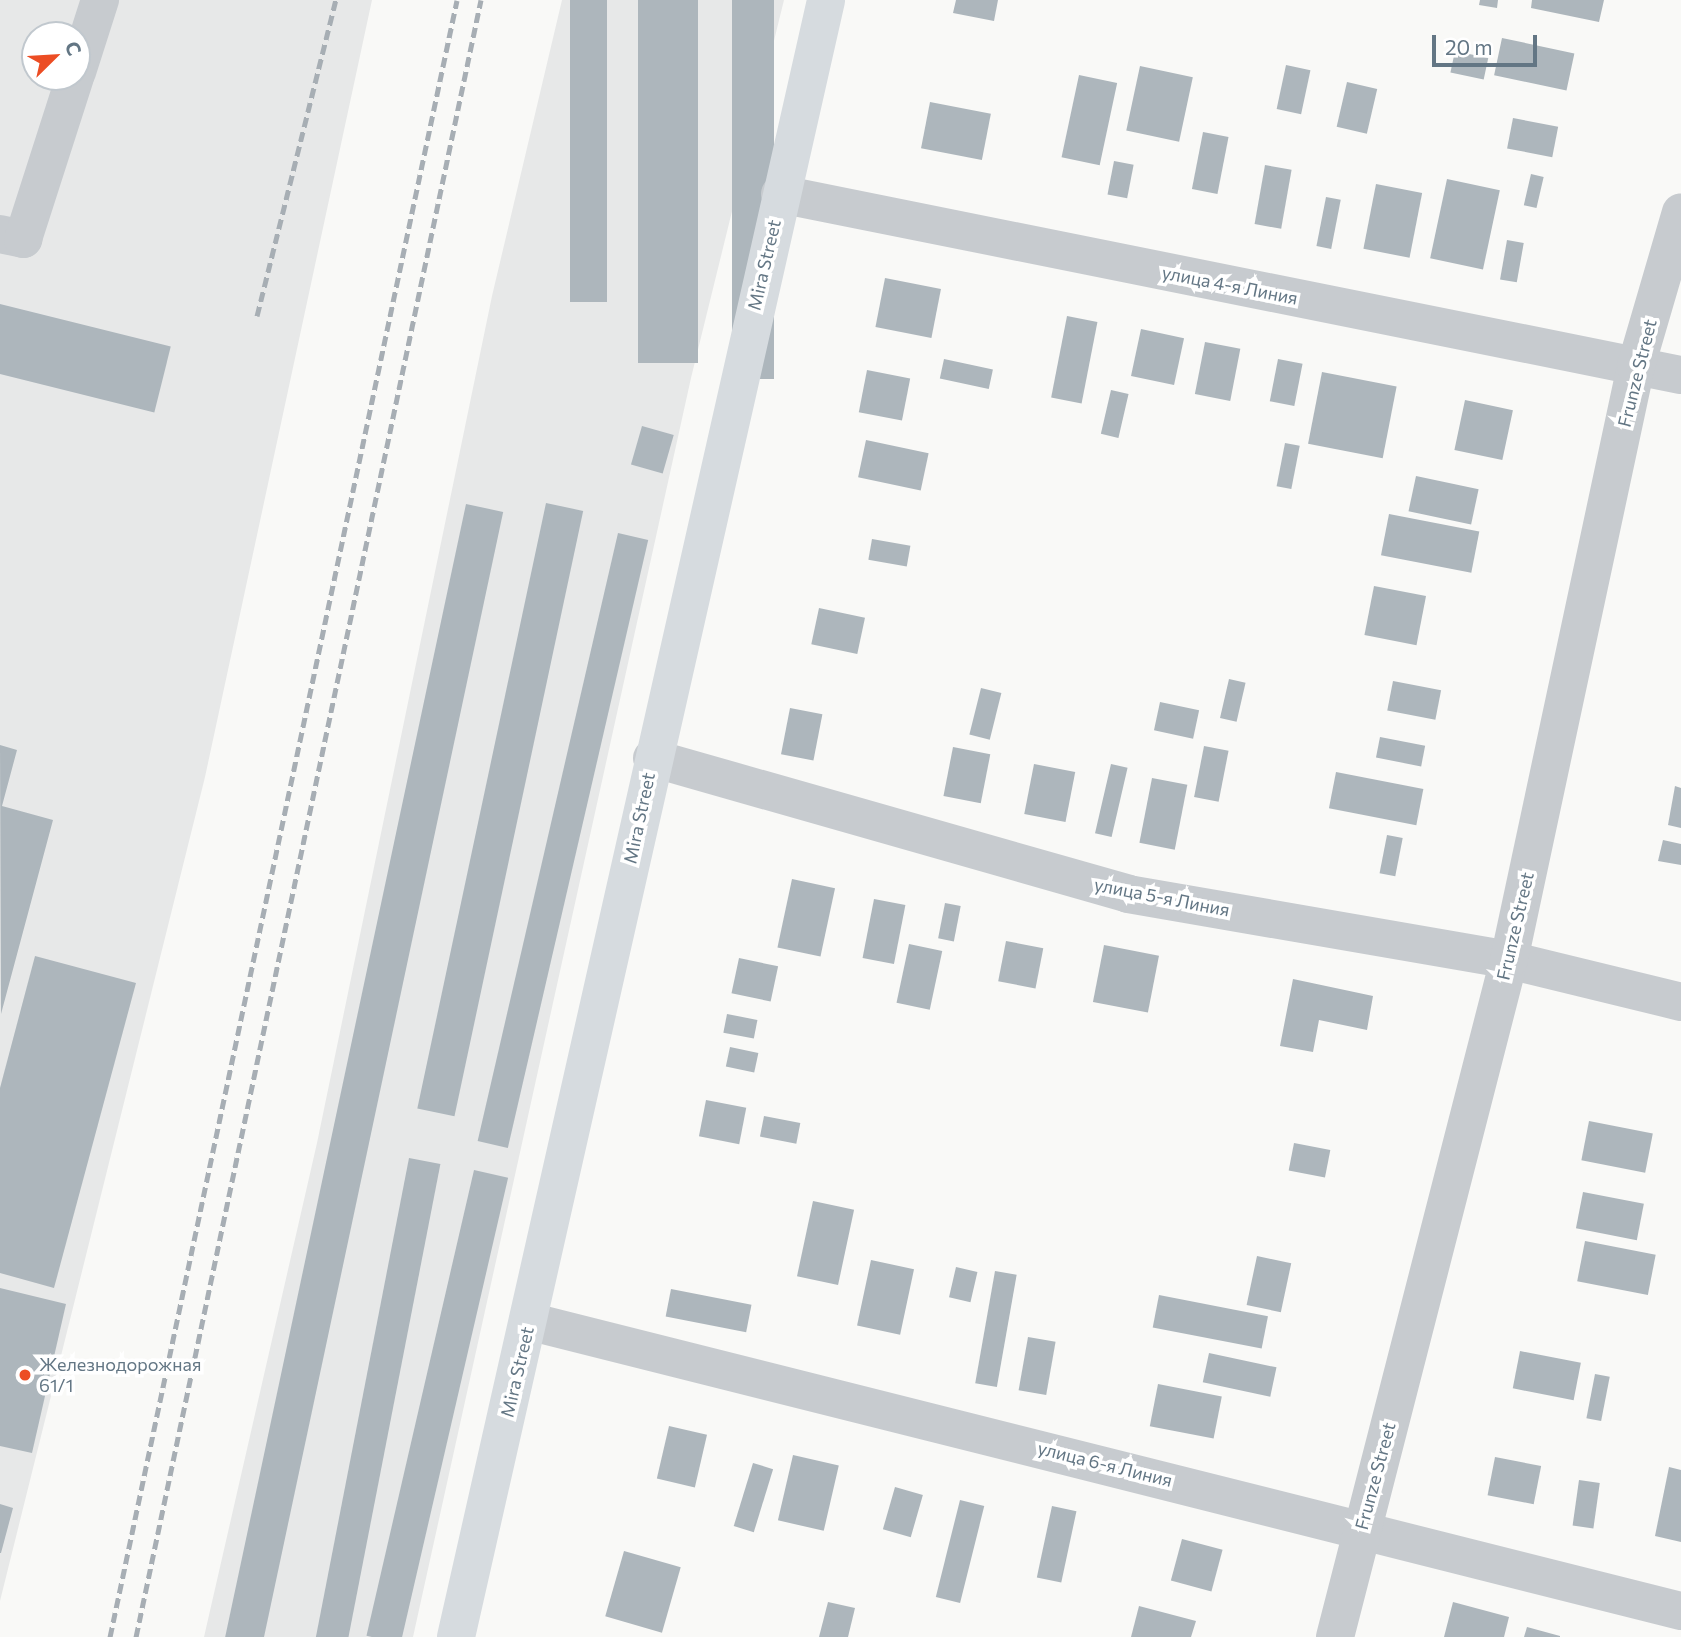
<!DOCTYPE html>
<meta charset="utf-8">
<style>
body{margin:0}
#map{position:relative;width:1681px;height:1637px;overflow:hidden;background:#f9f9f7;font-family:Commissioner,sans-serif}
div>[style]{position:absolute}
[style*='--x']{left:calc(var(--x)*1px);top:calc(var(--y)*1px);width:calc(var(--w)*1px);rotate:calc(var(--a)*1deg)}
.built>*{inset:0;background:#e7e8e8}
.building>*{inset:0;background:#adb6bc;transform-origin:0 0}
.minor>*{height:38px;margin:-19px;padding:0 19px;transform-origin:19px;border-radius:19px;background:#c7cbcf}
.major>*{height:38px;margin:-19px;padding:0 19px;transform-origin:19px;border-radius:19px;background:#d6dbdf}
.rail>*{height:5px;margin-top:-2.5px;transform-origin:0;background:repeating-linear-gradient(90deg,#a7aeb4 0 10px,transparent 0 15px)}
.dots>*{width:19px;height:19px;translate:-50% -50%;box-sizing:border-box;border:4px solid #fff;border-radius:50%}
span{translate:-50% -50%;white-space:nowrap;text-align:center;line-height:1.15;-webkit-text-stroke:7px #fff;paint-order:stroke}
.street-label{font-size:18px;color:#637684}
.poi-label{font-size:18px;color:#637684}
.left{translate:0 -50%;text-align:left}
.north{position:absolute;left:21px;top:21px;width:70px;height:70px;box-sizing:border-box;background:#fff;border:2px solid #c1c8ce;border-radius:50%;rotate:66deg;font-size:19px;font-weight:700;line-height:28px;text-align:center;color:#637684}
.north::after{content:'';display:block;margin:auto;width:24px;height:32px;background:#ec4d24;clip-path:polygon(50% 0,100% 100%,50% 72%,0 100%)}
.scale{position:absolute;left:1432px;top:35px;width:105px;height:32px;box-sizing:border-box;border:4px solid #637684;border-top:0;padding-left:9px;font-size:21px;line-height:24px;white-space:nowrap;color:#637684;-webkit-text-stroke:5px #fff;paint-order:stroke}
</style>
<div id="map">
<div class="built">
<i style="clip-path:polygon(evenodd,0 0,372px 0,205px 777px,0 1601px,0 0,35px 35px,77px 35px,77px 77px,35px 77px,35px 35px)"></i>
<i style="clip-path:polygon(562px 0,784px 0,691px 378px,413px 1637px,204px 1637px,317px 1143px,492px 296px)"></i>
</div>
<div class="building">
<i style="left:570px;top:0;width:37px;height:302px"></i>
<i style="left:638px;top:0;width:60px;height:363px"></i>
<i style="left:732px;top:0;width:42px;height:379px"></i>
<i style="clip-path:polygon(956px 0,998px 0,994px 21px,953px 13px)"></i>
<i style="clip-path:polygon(1480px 0,1498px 0,1497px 8px,1479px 5px)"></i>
<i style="clip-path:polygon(1532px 0,1604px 0,1599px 22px,1531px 8px)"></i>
<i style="left:1502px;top:38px;width:74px;height:38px;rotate:12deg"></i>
<i style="left:1455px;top:51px;width:34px;height:22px;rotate:12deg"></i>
<i style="left:1286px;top:65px;width:25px;height:45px;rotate:12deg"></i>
<i style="left:1140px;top:66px;width:54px;height:66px;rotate:12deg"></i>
<i style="left:1079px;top:75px;width:39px;height:84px;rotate:12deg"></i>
<i style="left:1347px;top:82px;width:31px;height:46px;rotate:13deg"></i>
<i style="left:930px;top:102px;width:62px;height:47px;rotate:11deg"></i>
<i style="left:1513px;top:118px;width:46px;height:31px;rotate:11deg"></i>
<i style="left:1203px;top:132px;width:26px;height:58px;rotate:11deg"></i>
<i style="left:1114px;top:161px;width:20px;height:34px;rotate:11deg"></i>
<i style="left:1265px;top:165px;width:27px;height:60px;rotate:10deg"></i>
<i style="left:1531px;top:174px;width:13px;height:32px;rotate:13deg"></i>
<i style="left:1447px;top:179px;width:54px;height:81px;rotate:12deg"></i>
<i style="left:1376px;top:184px;width:47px;height:66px;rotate:11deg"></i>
<i style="left:1326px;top:197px;width:15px;height:50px;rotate:11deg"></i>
<i style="left:1507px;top:240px;width:17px;height:40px;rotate:10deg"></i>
<i style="left:885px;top:278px;width:57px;height:50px;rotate:11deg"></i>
<i style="left:0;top:304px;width:176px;height:68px;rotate:14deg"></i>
<i style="left:1067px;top:316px;width:31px;height:83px;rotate:11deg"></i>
<i style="left:1141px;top:329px;width:44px;height:48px;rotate:12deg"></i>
<i style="left:1205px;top:342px;width:36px;height:53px;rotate:11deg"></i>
<i style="left:944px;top:359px;width:50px;height:20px;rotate:12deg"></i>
<i style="left:1278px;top:359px;width:25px;height:43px;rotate:11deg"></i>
<i style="left:867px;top:370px;width:44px;height:43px;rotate:11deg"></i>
<i style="left:1322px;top:372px;width:76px;height:73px;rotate:11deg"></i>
<i style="left:1111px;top:390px;width:18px;height:45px;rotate:13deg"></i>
<i style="left:1465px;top:400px;width:49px;height:51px;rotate:12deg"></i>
<i style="left:642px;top:426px;width:33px;height:40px;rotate:16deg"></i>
<i style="left:866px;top:440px;width:64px;height:38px;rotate:12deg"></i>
<i style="left:1285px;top:443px;width:15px;height:44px;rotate:11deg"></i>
<i style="left:1416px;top:476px;width:64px;height:36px;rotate:12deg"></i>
<i style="left:546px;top:503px;width:38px;height:619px;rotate:12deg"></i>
<i style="left:466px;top:504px;width:38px;height:1160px;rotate:12deg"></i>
<i style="left:1389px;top:514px;width:92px;height:42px;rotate:11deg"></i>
<i style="left:618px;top:533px;width:31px;height:624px;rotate:13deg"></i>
<i style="left:872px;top:539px;width:39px;height:21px;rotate:10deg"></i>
<i style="left:1374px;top:586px;width:53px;height:50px;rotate:11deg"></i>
<i style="left:819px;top:608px;width:47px;height:37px;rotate:12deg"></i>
<i style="left:1229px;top:679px;width:17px;height:40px;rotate:13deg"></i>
<i style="left:1393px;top:681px;width:49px;height:30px;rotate:11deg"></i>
<i style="left:981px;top:688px;width:21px;height:48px;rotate:14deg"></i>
<i style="left:1160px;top:702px;width:40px;height:29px;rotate:12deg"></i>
<i style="left:790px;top:708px;width:33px;height:47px;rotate:11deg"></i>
<i style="left:1380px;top:737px;width:46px;height:21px;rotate:11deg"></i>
<i style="clip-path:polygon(0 745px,17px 750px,2px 806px,53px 820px,1px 1014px)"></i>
<i style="left:1204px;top:746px;width:25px;height:52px;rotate:11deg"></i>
<i style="left:953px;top:747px;width:38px;height:50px;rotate:11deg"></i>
<i style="left:1034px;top:764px;width:42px;height:51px;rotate:11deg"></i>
<i style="left:1111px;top:764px;width:17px;height:71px;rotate:13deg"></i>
<i style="left:1336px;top:772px;width:89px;height:37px;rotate:11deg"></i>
<i style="left:1152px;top:778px;width:36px;height:66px;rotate:11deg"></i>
<i style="clip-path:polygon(1675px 786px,1681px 788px,1681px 828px,1668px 825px)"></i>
<i style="left:1387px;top:835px;width:16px;height:39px;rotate:11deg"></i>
<i style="clip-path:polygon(1663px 840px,1681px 844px,1681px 865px,1658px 861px)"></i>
<i style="left:792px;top:879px;width:44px;height:70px;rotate:12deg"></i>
<i style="left:874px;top:899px;width:32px;height:60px;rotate:11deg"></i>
<i style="left:945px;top:903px;width:16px;height:36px;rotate:11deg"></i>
<i style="left:1006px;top:941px;width:38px;height:41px;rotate:11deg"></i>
<i style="left:909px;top:944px;width:34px;height:60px;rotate:12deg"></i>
<i style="left:1104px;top:945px;width:56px;height:58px;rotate:11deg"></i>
<i style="clip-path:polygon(35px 956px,136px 983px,54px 1288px,0 1273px,0 1088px)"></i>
<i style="left:739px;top:958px;width:40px;height:36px;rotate:12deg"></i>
<i style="clip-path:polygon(1293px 979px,1373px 996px,1367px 1030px,1319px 1020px,1313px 1052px,1280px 1046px)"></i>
<i style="left:727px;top:1014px;width:31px;height:19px;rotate:11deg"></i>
<i style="left:730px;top:1047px;width:29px;height:20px;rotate:12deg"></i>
<i style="left:706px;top:1100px;width:41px;height:37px;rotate:11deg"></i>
<i style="left:764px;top:1116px;width:37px;height:21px;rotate:11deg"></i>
<i style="left:1589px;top:1121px;width:65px;height:40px;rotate:11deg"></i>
<i style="left:1294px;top:1143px;width:37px;height:28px;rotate:11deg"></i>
<i style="left:409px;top:1158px;width:32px;height:490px;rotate:11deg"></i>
<i style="left:474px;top:1170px;width:35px;height:478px;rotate:13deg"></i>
<i style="left:1583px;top:1192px;width:62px;height:37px;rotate:11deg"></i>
<i style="left:813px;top:1201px;width:42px;height:77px;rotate:12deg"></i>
<i style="left:1585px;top:1241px;width:72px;height:41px;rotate:11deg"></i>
<i style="left:1257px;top:1256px;width:35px;height:50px;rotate:12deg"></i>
<i style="left:871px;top:1260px;width:44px;height:67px;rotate:12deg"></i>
<i style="left:956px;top:1267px;width:22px;height:31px;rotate:13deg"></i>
<i style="left:995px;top:1271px;width:22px;height:114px;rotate:10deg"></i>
<i style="clip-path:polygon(0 1288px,66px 1304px,32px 1453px,0 1446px)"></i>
<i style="left:671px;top:1289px;width:82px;height:28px;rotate:11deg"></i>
<i style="left:1159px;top:1295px;width:111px;height:33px;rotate:11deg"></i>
<i style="left:1028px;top:1337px;width:28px;height:54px;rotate:10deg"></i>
<i style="left:1520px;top:1351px;width:62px;height:38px;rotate:11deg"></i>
<i style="left:1209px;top:1353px;width:69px;height:30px;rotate:12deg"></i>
<i style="left:1595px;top:1374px;width:15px;height:45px;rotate:11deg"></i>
<i style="left:1158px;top:1384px;width:65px;height:43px;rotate:11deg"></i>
<i style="left:669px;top:1426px;width:39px;height:54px;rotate:13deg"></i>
<i style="left:793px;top:1455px;width:47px;height:67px;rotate:13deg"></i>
<i style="left:1495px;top:1457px;width:47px;height:39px;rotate:11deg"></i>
<i style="left:753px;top:1463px;width:21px;height:66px;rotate:17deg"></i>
<i style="clip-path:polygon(1669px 1467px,1681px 1470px,1681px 1542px,1655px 1536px)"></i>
<i style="left:1579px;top:1480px;width:21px;height:46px;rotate:8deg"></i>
<i style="left:895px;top:1487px;width:29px;height:44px;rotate:16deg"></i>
<i style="left:960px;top:1500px;width:25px;height:100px;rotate:14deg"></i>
<i style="clip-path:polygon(0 1504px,13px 1508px,1px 1553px,0 1553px)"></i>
<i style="left:1052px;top:1506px;width:25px;height:73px;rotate:12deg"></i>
<i style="left:1182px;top:1539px;width:42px;height:43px;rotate:15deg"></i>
<i style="left:624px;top:1551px;width:59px;height:68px;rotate:16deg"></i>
<i style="clip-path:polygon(828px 1602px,855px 1608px,848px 1637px,819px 1637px)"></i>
<i style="clip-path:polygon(1453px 1602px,1509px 1617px,1504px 1637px,1444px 1637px)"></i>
<i style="clip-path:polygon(1139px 1606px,1196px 1621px,1191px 1637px,1131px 1637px)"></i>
<i style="clip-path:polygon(1527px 1627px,1560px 1636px,1560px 1637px,1524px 1637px)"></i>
</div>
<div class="minor">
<i style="--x:77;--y:72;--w:76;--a:-72.3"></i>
<i style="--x:780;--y:194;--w:919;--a:11.36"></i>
<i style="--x:0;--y:234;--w:24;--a:12"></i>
<i style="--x:23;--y:239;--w:170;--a:-72.2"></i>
<i style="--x:652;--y:758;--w:495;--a:15.9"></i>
<i style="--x:1128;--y:894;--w:387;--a:9.8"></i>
<i style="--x:1509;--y:960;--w:177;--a:13.7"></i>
<i style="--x:528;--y:1321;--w:1189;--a:14.12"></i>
<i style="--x:1335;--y:1637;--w:699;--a:-75.59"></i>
<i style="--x:1509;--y:960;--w:607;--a:-77.93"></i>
<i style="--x:1636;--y:366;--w:160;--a:-73.7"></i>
</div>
<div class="major">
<i style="--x:456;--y:1637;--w:1678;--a:-77.26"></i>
</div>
<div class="rail">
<i style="--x:257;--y:316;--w:326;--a:-76"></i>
<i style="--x:110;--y:1637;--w:1673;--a:-78.03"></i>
<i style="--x:136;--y:1637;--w:1673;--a:-78.1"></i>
</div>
<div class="dots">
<i style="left:25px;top:1375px;background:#ec4d24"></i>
</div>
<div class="street-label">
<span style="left:764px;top:265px;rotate:-77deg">Mira Street</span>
<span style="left:1230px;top:285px;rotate:11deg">улица 4-я Линия</span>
<span style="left:1637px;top:373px;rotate:-76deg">Frunze Street</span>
<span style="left:639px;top:818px;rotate:-78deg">Mira Street</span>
<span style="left:1162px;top:897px;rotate:11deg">улица 5-я Линия</span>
<span style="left:1515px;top:926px;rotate:-77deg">Frunze Street</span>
<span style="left:517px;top:1372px;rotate:-77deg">Mira Street</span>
<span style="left:1105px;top:1464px;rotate:14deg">улица 6-я Линия</span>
<span style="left:1375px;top:1476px;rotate:-75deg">Frunze Street</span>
</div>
<div class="poi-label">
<span class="left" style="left:39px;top:1375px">Железнодорожная<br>61/1</span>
</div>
<div class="north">С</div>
<div class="scale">20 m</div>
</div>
